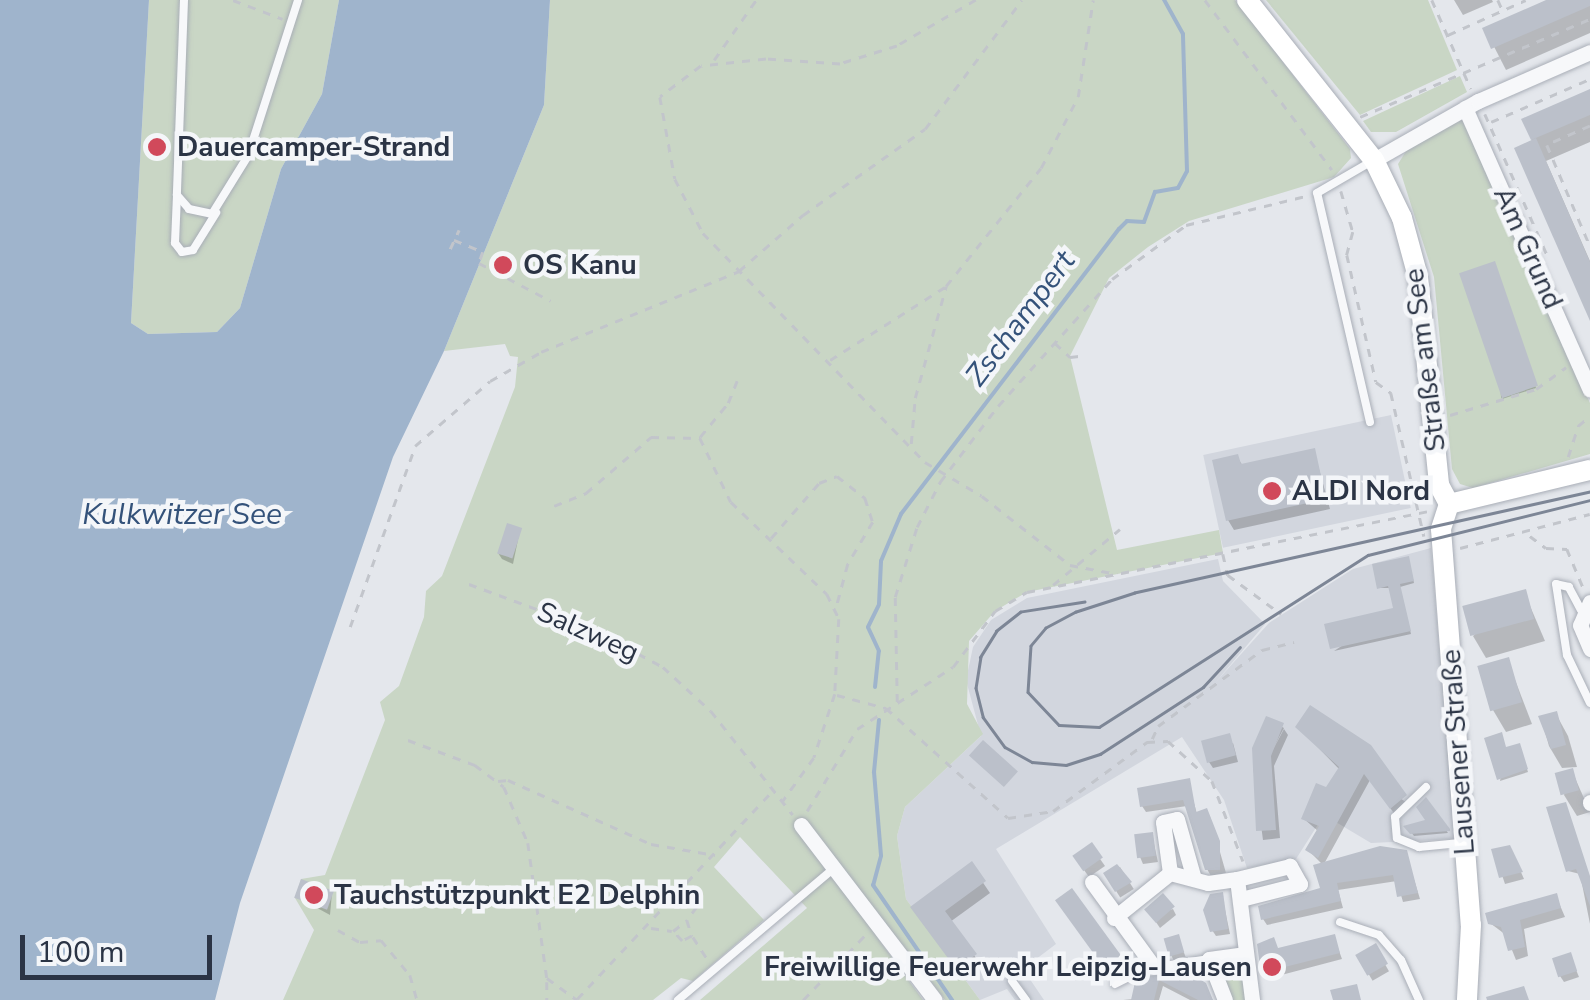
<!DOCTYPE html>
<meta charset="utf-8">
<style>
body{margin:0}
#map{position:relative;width:1590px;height:1000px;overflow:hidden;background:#e4e7ec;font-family:"Nunito Sans",sans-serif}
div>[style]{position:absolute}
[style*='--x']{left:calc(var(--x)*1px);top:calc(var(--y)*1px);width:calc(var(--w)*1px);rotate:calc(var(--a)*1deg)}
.built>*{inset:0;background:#d2d6de;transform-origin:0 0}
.green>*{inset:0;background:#c9d6c5}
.water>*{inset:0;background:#9fb4cc}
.shadow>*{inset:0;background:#0003;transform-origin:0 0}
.stream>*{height:4px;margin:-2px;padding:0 2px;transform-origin:2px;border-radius:2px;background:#9fb4cc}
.building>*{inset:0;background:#bbc0ca;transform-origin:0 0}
.path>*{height:2.5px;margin-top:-1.25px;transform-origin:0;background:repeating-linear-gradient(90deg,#c2c5cb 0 8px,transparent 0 16px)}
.roads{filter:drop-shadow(0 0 2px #a9aeb7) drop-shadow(0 0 2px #a9aeb7)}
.service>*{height:8px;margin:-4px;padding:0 4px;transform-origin:4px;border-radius:4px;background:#f7f8fa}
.minor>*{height:15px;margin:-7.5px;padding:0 7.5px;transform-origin:7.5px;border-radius:7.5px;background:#f7f8fa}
.secondary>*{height:20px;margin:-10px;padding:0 10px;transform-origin:10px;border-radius:10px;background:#fff}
.tram>*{height:2.5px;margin:-1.25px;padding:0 1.25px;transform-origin:1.25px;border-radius:1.25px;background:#7d8696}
.dots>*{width:28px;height:28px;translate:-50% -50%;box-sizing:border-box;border:5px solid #f4f6f9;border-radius:50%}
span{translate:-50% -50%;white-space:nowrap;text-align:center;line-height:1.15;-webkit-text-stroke:9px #f4f6f9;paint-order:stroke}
.poi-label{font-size:28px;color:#2b3445;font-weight:700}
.left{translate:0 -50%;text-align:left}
.right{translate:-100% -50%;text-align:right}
.street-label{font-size:28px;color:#2b3445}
.water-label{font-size:30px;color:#34527a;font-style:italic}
.scale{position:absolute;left:20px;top:935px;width:192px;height:45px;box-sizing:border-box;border:5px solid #2b3445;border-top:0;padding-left:12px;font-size:30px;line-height:35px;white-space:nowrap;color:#2b3445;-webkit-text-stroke:8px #f4f6f9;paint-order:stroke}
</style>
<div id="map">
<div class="built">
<i style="left:1391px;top:415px;width:95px;height:192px;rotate:78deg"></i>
<i style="clip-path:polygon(1431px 548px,1455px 839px,1371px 843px,1324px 815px,1296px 859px,1247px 868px,1224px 800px,1182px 737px,996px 849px,1056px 944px,1023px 969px,1044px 1000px,1015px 1000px,1007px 989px,980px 1000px,906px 899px,897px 836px,905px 807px,981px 736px,966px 680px,973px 647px,991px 620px,1027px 598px,1218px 559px,1223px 581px,1265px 624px,1215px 683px,1269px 623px,1353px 569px)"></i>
</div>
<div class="green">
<i style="clip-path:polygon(149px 0,339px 0,322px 94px,281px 169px,240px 308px,217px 332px,148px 334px,131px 323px)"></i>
<i style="clip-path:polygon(550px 0,1235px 0,1350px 149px,1351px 158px,1334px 177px,1189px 221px,1148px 247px,1109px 278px,1070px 356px,1117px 550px,1219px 530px,1223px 553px,1027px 592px,995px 611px,969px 641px,967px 704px,983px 734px,905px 807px,897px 836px,906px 899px,980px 1000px,945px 1000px,870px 903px,877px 937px,923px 1000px,700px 1000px,807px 908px,740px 837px,714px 867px,764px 920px,693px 981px,681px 978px,653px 1000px,283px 1000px,314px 930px,295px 898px,301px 879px,325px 875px,385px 720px,380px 702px,399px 686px,424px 617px,426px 591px,442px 576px,515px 387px,518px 357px,510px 356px,505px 344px,444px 351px,544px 105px)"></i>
<i style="clip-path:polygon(1266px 0,1428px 0,1457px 70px,1360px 115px)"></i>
<i style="clip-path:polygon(1460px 76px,1467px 92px,1396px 132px,1371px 132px,1363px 121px)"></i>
<i style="clip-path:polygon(1463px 114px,1590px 403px,1590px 454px,1473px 488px,1460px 484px,1452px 469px,1434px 277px,1398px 164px,1408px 148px)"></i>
<i style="clip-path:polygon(1236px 961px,1240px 964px,1246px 1000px,1229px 1000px,1218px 963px)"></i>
</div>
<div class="water">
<i style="clip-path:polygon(0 0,149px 0,131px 323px,148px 334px,217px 332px,240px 308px,281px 169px,322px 94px,339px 0,550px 0,544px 105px,444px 351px,393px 457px,240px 903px,215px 1000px,0 1000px)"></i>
</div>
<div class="shadow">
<i style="clip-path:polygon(1454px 0,1492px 0,1493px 2px,1463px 15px)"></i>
<i style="clip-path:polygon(1552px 0,1590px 0,1590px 33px,1506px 70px,1485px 29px)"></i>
<i style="clip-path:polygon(1590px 92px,1590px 142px,1546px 161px,1590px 261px,1590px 315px,1525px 120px)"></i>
<i style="clip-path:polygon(1494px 264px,1536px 388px,1502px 399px,1501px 397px)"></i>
<i style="clip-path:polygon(1314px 451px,1330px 509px,1234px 530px,1228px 520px,1237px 457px,1243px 466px)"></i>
<i style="clip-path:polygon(520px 530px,513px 564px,502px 559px,498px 553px)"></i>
<i style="clip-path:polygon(1409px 561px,1414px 583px,1400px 587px,1411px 634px,1334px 651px,1396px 610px,1392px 588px,1380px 588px)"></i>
<i style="clip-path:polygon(1524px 592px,1545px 641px,1486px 658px,1473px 636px)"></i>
<i style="clip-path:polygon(1507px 659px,1532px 724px,1506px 732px,1493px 710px)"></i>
<i style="clip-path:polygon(1556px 714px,1568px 736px,1577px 767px,1562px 768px,1549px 746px,1541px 718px)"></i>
<i style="clip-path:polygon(1267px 719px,1284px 728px,1264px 766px,1284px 729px,1288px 735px,1274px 766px,1280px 838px,1263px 840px,1253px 766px)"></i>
<i style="clip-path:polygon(1298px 727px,1410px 805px,1396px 816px,1370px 780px,1324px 864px,1406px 853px,1420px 899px,1403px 902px,1397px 881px,1338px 890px,1343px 908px,1267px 925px,1263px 919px,1323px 890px,1323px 865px,1308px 850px,1319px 832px,1303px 818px,1340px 770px)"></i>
<i style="clip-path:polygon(1233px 743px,1238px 762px,1213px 768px,1209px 762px)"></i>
<i style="clip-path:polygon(1520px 748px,1528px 772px,1500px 781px,1506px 750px)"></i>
<i style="clip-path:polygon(1572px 771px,1590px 812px,1577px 816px,1564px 795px)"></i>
<i style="clip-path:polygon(1188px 781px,1197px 814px,1210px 817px,1226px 873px,1211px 876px,1207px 869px,1187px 806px,1146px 812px,1142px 806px)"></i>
<i style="clip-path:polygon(1426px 801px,1448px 833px,1414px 836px,1408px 828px,1428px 822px)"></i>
<i style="clip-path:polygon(1549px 809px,1590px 878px,1590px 924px,1580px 874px,1568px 871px)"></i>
<i style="clip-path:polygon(1152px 835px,1158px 862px,1143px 864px,1140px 857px)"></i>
<i style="clip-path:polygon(1091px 846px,1105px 866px,1089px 877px,1079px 863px)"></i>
<i style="clip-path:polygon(1494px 851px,1513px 854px,1524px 879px,1505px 884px)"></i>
<i style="clip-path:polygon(971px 865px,990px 893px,950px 922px,981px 965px,964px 978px,919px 918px)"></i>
<i style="left:1120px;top:867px;width:26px;height:16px;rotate:58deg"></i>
<i style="clip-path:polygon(332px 893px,330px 915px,297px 897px)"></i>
<i style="clip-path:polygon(1222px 895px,1230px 934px,1216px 936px,1212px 930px)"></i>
<i style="clip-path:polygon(1556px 896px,1565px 917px,1524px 929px,1528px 956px,1516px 960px,1506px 935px,1490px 923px)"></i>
<i style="clip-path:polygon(1061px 905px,1124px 962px,1128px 968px,1116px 977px)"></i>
<i style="clip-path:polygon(1173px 909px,1176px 915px,1160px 928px,1151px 915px)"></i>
<i style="clip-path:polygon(1178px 937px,1186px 958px,1174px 961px,1171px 955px)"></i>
<i style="clip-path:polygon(1334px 937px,1342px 959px,1266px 979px,1263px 973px,1259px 946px,1278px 950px)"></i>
<i style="left:1375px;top:947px;width:28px;height:19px;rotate:60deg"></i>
<i style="clip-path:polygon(1570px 955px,1579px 977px,1564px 982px,1560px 976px)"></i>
<i style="clip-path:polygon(1188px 975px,1213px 1000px,1190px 1000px,1163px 986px,1159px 1000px,1123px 1000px,1134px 999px,1148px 979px)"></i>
</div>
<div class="stream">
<i style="--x:875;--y:687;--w:36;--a:-84"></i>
<i style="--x:879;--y:651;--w:26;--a:-115"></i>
<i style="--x:868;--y:627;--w:25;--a:-64"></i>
<i style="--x:879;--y:604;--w:43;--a:-87.3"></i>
<i style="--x:881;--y:561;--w:51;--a:-66.9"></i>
<i style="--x:901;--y:514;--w:359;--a:-52.6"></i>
<i style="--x:1119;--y:229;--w:11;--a:-45"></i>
<i style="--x:1127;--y:221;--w:17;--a:3"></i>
<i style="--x:1144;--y:222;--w:32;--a:-70"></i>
<i style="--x:1155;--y:192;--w:23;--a:-10"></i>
<i style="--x:1178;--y:188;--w:19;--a:-62"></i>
<i style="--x:1187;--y:171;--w:137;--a:-91.7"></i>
<i style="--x:1183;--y:34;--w:39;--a:-119"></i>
<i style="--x:879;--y:720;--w:52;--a:95.5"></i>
<i style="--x:874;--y:772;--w:84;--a:85.2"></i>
<i style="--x:881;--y:856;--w:30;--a:105"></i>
<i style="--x:873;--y:885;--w:140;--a:55.5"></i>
</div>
<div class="building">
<i style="clip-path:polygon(1546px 0,1590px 0,1590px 6px,1491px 49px,1482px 28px)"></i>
<i style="clip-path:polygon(1590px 89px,1590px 115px,1531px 140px,1521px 119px)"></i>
<i style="clip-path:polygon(1536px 138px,1590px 262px,1590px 321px,1514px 148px)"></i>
<i style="left:1495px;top:261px;width:132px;height:38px;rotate:71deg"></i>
<i style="clip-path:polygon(1315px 448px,1326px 499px,1226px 521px,1212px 460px,1238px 454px,1241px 464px)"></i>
<i style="left:507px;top:523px;width:16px;height:32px;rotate:18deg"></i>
<i style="clip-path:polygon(1409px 556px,1414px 581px,1400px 584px,1411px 631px,1330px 649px,1324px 624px,1393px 608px,1388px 586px,1377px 589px,1372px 564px)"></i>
<i style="left:1526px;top:589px;width:31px;height:66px;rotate:75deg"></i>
<i style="left:1509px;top:657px;width:47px;height:33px;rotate:74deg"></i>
<i style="clip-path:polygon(1310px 705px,1371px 745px,1407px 795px,1390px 809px,1364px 774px,1318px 858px,1305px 850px,1319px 826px,1301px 819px,1316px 783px,1326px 787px,1339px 767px,1295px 727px)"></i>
<i style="clip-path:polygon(1557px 711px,1566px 745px,1551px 749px,1538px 716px)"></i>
<i style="clip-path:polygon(1266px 716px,1284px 723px,1271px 756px,1276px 830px,1256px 831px,1252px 748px)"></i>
<i style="clip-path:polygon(1502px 732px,1506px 747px,1520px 743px,1528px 769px,1497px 780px,1484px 738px)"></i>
<i style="left:1230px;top:733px;width:23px;height:30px;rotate:75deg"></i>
<i style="left:983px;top:740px;width:47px;height:21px;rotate:42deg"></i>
<i style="left:1573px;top:768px;width:23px;height:19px;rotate:75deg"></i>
<i style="clip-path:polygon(1190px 778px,1196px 812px,1207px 808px,1220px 841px,1220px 870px,1205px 870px,1183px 800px,1140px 807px,1137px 788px)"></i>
<i style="clip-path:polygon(1426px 797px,1450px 829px,1450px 831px,1410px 834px,1403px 826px,1425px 820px,1416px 807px)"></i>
<i style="clip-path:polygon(1566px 802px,1590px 876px,1590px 906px,1576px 869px,1566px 872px,1546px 807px)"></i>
<i style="left:1153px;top:832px;width:24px;height:19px;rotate:83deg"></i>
<i style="left:1092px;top:842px;width:19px;height:24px;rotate:55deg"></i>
<i style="clip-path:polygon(1510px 845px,1523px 872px,1499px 878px,1491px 849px)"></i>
<i style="clip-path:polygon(1380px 846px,1407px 850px,1418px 893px,1397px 897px,1393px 875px,1337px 883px,1341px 901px,1261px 920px,1258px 906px,1320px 888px,1313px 865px)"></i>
<i style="clip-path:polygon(972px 861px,986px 881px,945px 911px,977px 954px,956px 969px,910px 907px)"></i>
<i style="clip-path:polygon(1117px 864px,1132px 882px,1115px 892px,1103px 873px)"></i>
<i style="left:301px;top:879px;width:35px;height:20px;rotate:20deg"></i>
<i style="left:1072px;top:888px;width:91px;height:21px;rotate:54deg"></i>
<i style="clip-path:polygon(1223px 892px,1228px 929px,1210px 932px,1203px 910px,1210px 894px)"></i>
<i style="left:1163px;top:893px;width:18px;height:25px;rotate:49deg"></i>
<i style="clip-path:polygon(1557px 893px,1561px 908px,1520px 920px,1525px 947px,1508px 951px,1501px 927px,1488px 924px,1485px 913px)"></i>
<i style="left:1179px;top:934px;width:19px;height:16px;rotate:74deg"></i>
<i style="clip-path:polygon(1335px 934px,1340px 953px,1261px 973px,1257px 944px,1274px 937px,1278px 948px)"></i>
<i style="left:1376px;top:943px;width:24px;height:24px;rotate:60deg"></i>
<i style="left:1571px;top:952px;width:20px;height:20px;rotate:72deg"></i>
<i style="clip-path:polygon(1188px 972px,1206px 983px,1213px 1000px,1198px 1000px,1159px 980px,1154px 1000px,1131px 1000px,1135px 982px,1147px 976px)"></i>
<i style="clip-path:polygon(1357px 984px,1361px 1000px,1333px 1000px,1330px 990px)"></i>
<i style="clip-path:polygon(1524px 986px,1529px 1000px,1487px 1000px,1486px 997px)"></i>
</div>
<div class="path">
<i style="--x:233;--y:0;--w:53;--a:20.8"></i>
<i style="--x:976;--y:0;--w:91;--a:149.8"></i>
<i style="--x:897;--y:46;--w:60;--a:162.5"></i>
<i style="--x:840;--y:64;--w:74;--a:-176.1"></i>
<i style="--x:766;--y:59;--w:65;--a:173.9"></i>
<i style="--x:701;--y:66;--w:51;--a:142.9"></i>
<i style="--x:660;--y:97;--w:83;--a:79.6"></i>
<i style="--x:675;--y:179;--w:61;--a:62.6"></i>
<i style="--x:703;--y:233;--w:319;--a:45.9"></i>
<i style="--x:925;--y:462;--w:66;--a:30.8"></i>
<i style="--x:982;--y:496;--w:112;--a:38.1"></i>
<i style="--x:1070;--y:565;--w:48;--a:10.8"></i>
<i style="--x:1205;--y:0;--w:212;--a:53.2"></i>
<i style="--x:1432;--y:0;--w:97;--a:66.3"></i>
<i style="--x:1498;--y:0;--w:12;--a:66"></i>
<i style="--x:1448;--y:35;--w:85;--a:-24.2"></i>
<i style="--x:714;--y:60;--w:73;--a:-55"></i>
<i style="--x:1485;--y:114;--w:156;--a:66.2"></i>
<i style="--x:1360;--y:117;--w:250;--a:-23.1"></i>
<i style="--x:1491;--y:122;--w:108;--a:-23.5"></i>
<i style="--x:1590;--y:126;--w:47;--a:156.2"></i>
<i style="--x:1547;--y:145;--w:110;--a:66.9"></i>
<i style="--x:1341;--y:191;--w:43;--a:73.7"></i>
<i style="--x:1353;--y:232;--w:24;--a:105"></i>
<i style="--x:1347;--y:255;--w:130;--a:77.1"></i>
<i style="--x:1376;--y:382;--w:19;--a:36"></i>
<i style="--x:1391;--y:393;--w:147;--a:77"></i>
<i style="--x:454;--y:240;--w:31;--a:22"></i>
<i style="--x:483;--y:252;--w:12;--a:110"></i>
<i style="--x:479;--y:263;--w:81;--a:27.8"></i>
<i style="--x:450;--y:249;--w:21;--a:-65"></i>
<i style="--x:1055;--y:343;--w:21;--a:43"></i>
<i style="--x:1070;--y:357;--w:9;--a:-6"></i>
<i style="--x:830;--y:360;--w:136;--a:-32.4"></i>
<i style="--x:1450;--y:415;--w:90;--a:-16.8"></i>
<i style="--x:1536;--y:389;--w:37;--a:-36"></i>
<i style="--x:700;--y:437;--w:44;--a:-50.5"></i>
<i style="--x:728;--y:403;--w:24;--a:-68"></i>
<i style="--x:911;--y:444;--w:46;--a:-85"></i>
<i style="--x:915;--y:398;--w:116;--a:-74.5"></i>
<i style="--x:946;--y:286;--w:151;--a:-51.2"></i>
<i style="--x:1041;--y:168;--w:80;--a:-62.5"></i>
<i style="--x:1078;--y:97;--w:98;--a:-81.2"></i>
<i style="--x:1568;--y:457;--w:33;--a:-72"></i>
<i style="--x:1578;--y:426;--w:16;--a:-40"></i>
<i style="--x:554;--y:506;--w:35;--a:-22"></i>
<i style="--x:586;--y:493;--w:86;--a:-40.7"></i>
<i style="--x:651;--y:437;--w:49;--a:1.2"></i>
<i style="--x:700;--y:438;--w:71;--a:64.2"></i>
<i style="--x:731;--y:502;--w:133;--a:43.8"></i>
<i style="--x:827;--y:594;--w:28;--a:64"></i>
<i style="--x:839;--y:619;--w:75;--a:93.1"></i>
<i style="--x:835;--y:694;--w:67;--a:108.2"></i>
<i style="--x:814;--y:758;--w:53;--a:125.8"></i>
<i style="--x:1530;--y:536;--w:20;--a:37"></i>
<i style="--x:1546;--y:548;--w:21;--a:3"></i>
<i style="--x:1567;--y:549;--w:41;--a:67.2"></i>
<i style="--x:771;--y:538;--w:73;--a:-48.9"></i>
<i style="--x:819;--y:483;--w:19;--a:-21"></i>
<i style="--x:837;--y:476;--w:36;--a:38"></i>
<i style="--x:865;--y:498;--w:25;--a:72"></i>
<i style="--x:873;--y:522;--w:49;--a:120.8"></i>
<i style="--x:848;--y:564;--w:42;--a:105"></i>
<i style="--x:1460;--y:548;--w:134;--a:-14.7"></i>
<i style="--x:1223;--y:554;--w:22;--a:77"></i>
<i style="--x:1228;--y:575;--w:66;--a:36.3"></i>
<i style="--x:469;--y:584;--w:135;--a:20.3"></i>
<i style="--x:596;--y:631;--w:76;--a:28.2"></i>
<i style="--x:663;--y:667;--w:65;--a:42.5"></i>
<i style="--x:711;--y:711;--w:132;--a:51.7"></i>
<i style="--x:1053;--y:585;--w:87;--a:-39.9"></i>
<i style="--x:350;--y:627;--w:192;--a:-70.2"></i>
<i style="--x:415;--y:446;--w:99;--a:-40.9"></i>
<i style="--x:490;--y:381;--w:59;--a:-29.6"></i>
<i style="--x:541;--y:352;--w:214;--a:-22.2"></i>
<i style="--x:739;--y:271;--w:85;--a:-41.2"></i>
<i style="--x:803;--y:215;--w:149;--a:-35.2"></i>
<i style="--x:925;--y:129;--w:161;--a:-53.1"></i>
<i style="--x:837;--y:695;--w:51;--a:14.9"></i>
<i style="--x:886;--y:708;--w:164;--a:42"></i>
<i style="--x:1008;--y:818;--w:46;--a:-8.8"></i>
<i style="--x:1053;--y:811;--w:117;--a:-36.3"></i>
<i style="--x:1147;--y:742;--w:21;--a:-3"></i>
<i style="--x:1168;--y:741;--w:59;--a:42.3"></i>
<i style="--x:1212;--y:781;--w:86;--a:68.8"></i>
<i style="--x:897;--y:702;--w:105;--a:-91.1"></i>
<i style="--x:895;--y:597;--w:73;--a:-72.6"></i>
<i style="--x:917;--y:527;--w:51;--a:-62.9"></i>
<i style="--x:940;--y:482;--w:96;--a:-52.7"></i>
<i style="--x:998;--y:406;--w:171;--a:-48.1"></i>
<i style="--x:1112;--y:279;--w:92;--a:-36.1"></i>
<i style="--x:1186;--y:225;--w:123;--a:-13.6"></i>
<i style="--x:1152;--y:739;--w:14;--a:-65"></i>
<i style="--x:1158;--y:726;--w:129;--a:-36.2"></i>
<i style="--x:1262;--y:650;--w:33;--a:-14"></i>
<i style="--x:408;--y:740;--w:72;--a:20.5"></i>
<i style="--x:475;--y:765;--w:36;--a:37"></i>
<i style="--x:504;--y:787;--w:61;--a:66.8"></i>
<i style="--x:528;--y:843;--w:136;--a:82"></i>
<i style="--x:547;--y:978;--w:37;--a:36"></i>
<i style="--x:498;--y:781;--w:10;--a:-6"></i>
<i style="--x:508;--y:780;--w:157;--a:24.1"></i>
<i style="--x:651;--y:844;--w:65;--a:9.8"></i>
<i style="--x:807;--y:811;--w:96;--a:-58.6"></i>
<i style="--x:857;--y:729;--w:114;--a:-32.9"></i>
<i style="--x:953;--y:667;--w:70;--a:-53.1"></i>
<i style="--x:995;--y:611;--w:37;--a:-31"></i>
<i style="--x:1027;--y:592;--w:408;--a:-11.4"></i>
<i style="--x:687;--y:888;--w:21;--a:62"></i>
<i style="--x:697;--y:907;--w:15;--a:127"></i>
<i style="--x:687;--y:920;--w:17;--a:73"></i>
<i style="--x:692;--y:936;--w:11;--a:153"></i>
<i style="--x:682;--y:941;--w:13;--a:-132"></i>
<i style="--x:673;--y:931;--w:18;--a:-38"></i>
<i style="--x:651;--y:928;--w:21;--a:8"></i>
<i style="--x:338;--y:930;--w:25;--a:29"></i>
<i style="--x:360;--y:942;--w:21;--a:-5"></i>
<i style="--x:381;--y:940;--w:45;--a:50.4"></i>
<i style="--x:410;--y:975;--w:26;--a:74"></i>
<i style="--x:693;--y:937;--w:27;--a:57"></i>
<i style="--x:1266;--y:976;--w:13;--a:-18"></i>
<i style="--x:547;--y:982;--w:18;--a:90"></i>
<i style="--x:577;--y:999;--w:287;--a:-46.8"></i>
<i style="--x:803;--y:1000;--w:94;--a:-46.3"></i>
</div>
<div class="roads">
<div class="service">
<i style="--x:184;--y:0;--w:195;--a:92.1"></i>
<i style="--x:177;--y:195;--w:18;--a:49"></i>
<i style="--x:189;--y:209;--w:24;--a:12"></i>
<i style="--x:212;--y:214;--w:68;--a:-58.2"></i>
<i style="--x:248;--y:156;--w:164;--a:-72.2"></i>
<i style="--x:177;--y:195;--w:48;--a:92.4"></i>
<i style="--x:175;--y:243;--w:11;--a:52"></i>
<i style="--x:182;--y:252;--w:11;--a:-10"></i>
<i style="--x:193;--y:250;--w:44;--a:-58.1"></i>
<i style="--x:1370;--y:422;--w:235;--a:-103"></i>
<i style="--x:1317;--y:193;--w:66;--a:-30.1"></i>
<i style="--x:1581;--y:610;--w:26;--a:-118"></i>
<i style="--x:1569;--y:587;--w:13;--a:-167"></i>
<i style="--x:1556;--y:584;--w:72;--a:81.2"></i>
<i style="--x:1567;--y:655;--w:53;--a:64.4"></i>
<i style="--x:1426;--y:787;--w:43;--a:135.9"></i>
<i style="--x:1395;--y:817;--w:21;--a:85"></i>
<i style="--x:1397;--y:838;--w:24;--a:22"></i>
<i style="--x:1419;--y:847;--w:41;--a:-5.6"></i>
<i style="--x:1340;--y:922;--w:41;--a:18.4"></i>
<i style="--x:1379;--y:935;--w:33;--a:49"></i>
<i style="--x:1401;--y:960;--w:44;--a:65.8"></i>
<i style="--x:1012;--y:981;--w:24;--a:54"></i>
<i style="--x:1115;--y:984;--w:34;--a:-27"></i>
<i style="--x:1145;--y:969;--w:65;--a:-8.9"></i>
<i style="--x:678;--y:1000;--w:203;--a:-40.2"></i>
</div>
<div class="minor">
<i style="--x:1465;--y:108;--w:308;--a:66.1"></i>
<i style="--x:1374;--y:160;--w:120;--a:-29.6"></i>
<i style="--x:1478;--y:101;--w:122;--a:-23.6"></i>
<i style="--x:1590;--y:602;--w:25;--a:113"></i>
<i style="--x:1580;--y:625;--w:26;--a:67"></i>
<i style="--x:1590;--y:802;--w:1;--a:90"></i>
<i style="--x:801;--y:825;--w:220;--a:52.6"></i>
<i style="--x:1170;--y:873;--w:51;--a:-97.8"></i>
<i style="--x:1163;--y:822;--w:14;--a:-12"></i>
<i style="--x:1177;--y:819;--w:62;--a:74.2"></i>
<i style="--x:1092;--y:882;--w:105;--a:53.9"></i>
<i style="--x:1241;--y:899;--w:61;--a:-14.3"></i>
<i style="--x:1300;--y:884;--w:21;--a:-119"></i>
<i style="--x:1290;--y:866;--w:55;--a:166.2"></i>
<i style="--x:1237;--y:879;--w:122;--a:82.9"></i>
<i style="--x:1114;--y:918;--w:72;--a:-38.8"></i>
<i style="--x:1170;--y:873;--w:39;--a:15"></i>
<i style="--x:1208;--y:883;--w:29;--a:-8"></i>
<i style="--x:1225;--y:1000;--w:44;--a:-111.3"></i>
<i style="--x:1209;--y:959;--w:37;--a:-8"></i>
</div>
<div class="secondary">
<i style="--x:1247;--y:0;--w:204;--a:51.6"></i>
<i style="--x:1374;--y:160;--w:64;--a:64.2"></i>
<i style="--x:1402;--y:218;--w:61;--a:74.8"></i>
<i style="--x:1418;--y:277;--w:209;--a:84.2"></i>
<i style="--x:1439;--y:485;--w:21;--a:62"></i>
<i style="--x:1449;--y:504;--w:26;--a:108"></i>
<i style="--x:1441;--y:529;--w:397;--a:85.7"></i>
<i style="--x:1471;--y:925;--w:75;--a:93.1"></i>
<i style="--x:1449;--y:504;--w:145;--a:-13.6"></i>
</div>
</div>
<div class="tram">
<i style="--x:1590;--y:492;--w:466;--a:167.5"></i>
<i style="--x:1135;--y:593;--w:62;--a:162.1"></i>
<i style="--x:1076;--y:612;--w:34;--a:152"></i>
<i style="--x:1046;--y:628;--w:23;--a:130"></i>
<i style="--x:1031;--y:646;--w:46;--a:93.7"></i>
<i style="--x:1028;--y:692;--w:45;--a:46.8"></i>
<i style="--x:1059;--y:725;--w:40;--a:2.9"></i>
<i style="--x:1099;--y:727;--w:319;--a:-32.6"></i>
<i style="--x:1368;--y:555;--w:229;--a:-13.9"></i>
<i style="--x:1085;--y:602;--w:65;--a:171.1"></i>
<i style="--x:1021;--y:612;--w:31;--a:142"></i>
<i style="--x:997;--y:631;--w:31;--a:122"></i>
<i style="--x:981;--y:657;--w:31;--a:99"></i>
<i style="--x:976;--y:688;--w:30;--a:76"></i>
<i style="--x:983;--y:717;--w:37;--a:54"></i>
<i style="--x:1005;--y:747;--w:31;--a:29"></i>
<i style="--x:1032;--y:762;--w:34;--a:5"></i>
<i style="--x:1066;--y:765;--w:36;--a:-18"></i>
<i style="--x:1100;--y:754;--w:123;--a:-33"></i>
<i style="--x:1203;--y:687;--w:54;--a:-47.2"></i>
</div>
<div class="dots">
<i style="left:157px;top:147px;background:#d1495b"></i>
<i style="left:503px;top:265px;background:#d1495b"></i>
<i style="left:1272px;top:491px;background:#d1495b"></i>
<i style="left:314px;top:895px;background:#d1495b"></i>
<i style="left:1272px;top:967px;background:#d1495b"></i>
</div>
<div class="poi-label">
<span class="left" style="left:177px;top:147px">Dauercamper-Strand</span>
<span class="left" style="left:523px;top:265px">OS Kanu</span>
<span class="left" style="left:1292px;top:491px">ALDI Nord</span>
<span class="left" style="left:334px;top:895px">Tauchstützpunkt E2 Delphin</span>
<span class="right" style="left:1252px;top:967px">Freiwillige Feuerwehr Leipzig-Lausen</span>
</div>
<div class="street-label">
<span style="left:1528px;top:248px;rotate:66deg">Am Grund</span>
<span style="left:1425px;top:360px;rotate:-97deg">Straße am See</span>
<span style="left:588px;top:632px;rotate:24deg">Salzweg</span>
<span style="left:1458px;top:752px;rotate:-94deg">Lausener Straße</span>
</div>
<div class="water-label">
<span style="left:1021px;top:319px;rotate:-53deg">Zschampert</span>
<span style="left:182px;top:515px">Kulkwitzer See</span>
</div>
<div class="scale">100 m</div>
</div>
